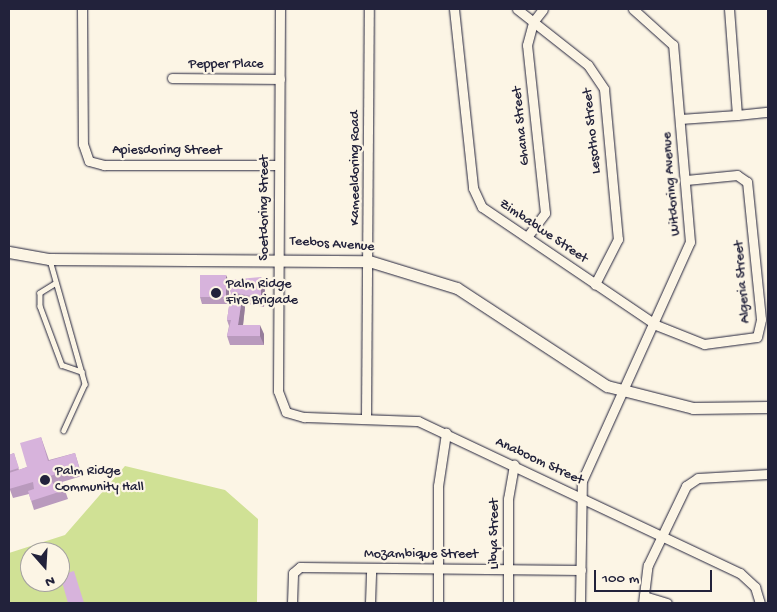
<!DOCTYPE html>
<style>
body{margin:0}
#map{position:relative;width:777px;height:612px;overflow:hidden;background:#fcf5e5;font-family:"Gochi Hand",sans-serif}
div>[style]{position:absolute}
[style*='--x']{left:calc(var(--x)*1px);top:calc(var(--y)*1px);width:calc(var(--w)*1px);rotate:calc(var(--a)*1deg)}
.green>*{inset:0;background:#d0e195}
.roads{filter:drop-shadow(0 0 1px #22223b) drop-shadow(0 0 1px #22223b)}
.service>*{height:4.5px;margin:-2.25px;padding:0 2.25px;transform-origin:2.25px;border-radius:2.25px;background:#fcf5e5}
.minor>*{height:9px;margin:-4.5px;padding:0 4.5px;transform-origin:4.5px;border-radius:4.5px;background:#fcf5e5}
.tertiary>*{height:11px;margin:-5.5px;padding:0 5.5px;transform-origin:5.5px;border-radius:5.5px;background:#fcf5e5}
.wall>*{inset:0;background:#b99abd}
.shaded-wall>*{inset:0;background:#967d9a}
.building>*{inset:0;background:#d7b3dc;transform-origin:0 0}
.dots>*{width:14px;height:14px;translate:-50% -50%;box-sizing:border-box;border:2px solid #fcf5e5;border-radius:50%}
span{translate:-50% -50%;white-space:nowrap;text-align:center;line-height:1.15;-webkit-text-stroke:4.5px #fcf5e5;paint-order:stroke}
.street-label{font-size:14px;color:#22223b}
.poi-label{font-size:14px;color:#22223b}
.left{translate:0 -50%;text-align:left}
.frame{position:absolute;inset:0;border:10px solid #22223b;pointer-events:none}
.north{position:absolute;left:20px;top:542px;width:50px;height:50px;box-sizing:border-box;background:#fcf5e5;border:1px solid #a5a1a1;border-radius:50%;rotate:161deg;font-size:14px;font-weight:700;line-height:20px;text-align:center;color:#22223b}
.north::after{content:'';display:block;margin:auto;width:18px;height:22px;background:#22223b;clip-path:polygon(50% 0,100% 100%,50% 72%,0 100%)}
.scale{position:absolute;left:594px;top:570px;width:118px;height:22px;box-sizing:border-box;border:2px solid #22223b;border-top:0;padding-left:6px;font-size:15px;line-height:18px;white-space:nowrap;color:#22223b;-webkit-text-stroke:4px #fcf5e5;paint-order:stroke}
</style>
<div id="map">
<div class="green">
<i style="clip-path:polygon(evenodd,125px 466px,225px 490px,258px 519px,257px 603px,9px 603px,9px 553px,65px 535px,125px 466px,30px 552px,60px 552px,60px 582px,30px 582px,30px 552px)"></i>
</div>
<div class="roads">
<div class="service">
<i style="--x:50;--y:260;--w:129;--a:74.2"></i>
<i style="--x:85;--y:384;--w:51;--a:114.5"></i>
<i style="--x:56;--y:283;--w:19;--a:148"></i>
<i style="--x:40;--y:293;--w:13;--a:90"></i>
<i style="--x:40;--y:306;--w:63;--a:69.6"></i>
<i style="--x:62;--y:365;--w:21;--a:19"></i>
</div>
<div class="minor">
<i style="--x:82;--y:9;--w:135;--a:89.6"></i>
<i style="--x:83;--y:144;--w:18;--a:71"></i>
<i style="--x:89;--y:161;--w:16;--a:15"></i>
<i style="--x:104;--y:165;--w:175;--a:0"></i>
<i style="--x:280;--y:9;--w:382;--a:90.3"></i>
<i style="--x:278;--y:391;--w:22;--a:69"></i>
<i style="--x:286;--y:412;--w:19;--a:16"></i>
<i style="--x:304;--y:417;--w:114;--a:2"></i>
<i style="--x:418;--y:421;--w:356;--a:25.3"></i>
<i style="--x:740;--y:573;--w:21;--a:43"></i>
<i style="--x:755;--y:587;--w:17;--a:73"></i>
<i style="--x:454;--y:9;--w:180;--a:83.9"></i>
<i style="--x:473;--y:188;--w:21;--a:65"></i>
<i style="--x:482;--y:207;--w:210;--a:34.1"></i>
<i style="--x:656;--y:325;--w:52;--a:21.6"></i>
<i style="--x:704;--y:344;--w:53;--a:-7.5"></i>
<i style="--x:757;--y:337;--w:18;--a:-77"></i>
<i style="--x:761;--y:319;--w:138;--a:-95.8"></i>
<i style="--x:747;--y:182;--w:12;--a:-145"></i>
<i style="--x:737;--y:175;--w:51;--a:174.4"></i>
<i style="--x:517;--y:9;--w:90;--a:38.3"></i>
<i style="--x:588;--y:65;--w:29;--a:56"></i>
<i style="--x:604;--y:89;--w:151;--a:84.7"></i>
<i style="--x:618;--y:239;--w:51;--a:117.1"></i>
<i style="--x:172;--y:78;--w:108;--a:0.5"></i>
<i style="--x:737;--y:115;--w:31;--a:-6"></i>
<i style="--x:680;--y:119;--w:57;--a:-4"></i>
<i style="--x:737;--y:115;--w:106;--a:-94.3"></i>
<i style="--x:527;--y:237;--w:30;--a:-53"></i>
<i style="--x:545;--y:213;--w:169;--a:-96.1"></i>
<i style="--x:527;--y:45;--w:24;--a:-75"></i>
<i style="--x:533;--y:22;--w:16;--a:-52"></i>
<i style="--x:366;--y:416;--w:407;--a:-89.6"></i>
<i style="--x:644;--y:596;--w:24;--a:17"></i>
<i style="--x:292;--y:603;--w:30;--a:-88"></i>
<i style="--x:293;--y:573;--w:9;--a:-41"></i>
<i style="--x:300;--y:567;--w:281;--a:0.6"></i>
<i style="--x:370;--y:603;--w:34;--a:-88"></i>
<i style="--x:438;--y:603;--w:117;--a:-90"></i>
<i style="--x:438;--y:486;--w:54;--a:-81.4"></i>
<i style="--x:508;--y:603;--w:104;--a:-90"></i>
<i style="--x:508;--y:499;--w:35;--a:-80"></i>
<i style="--x:580;--y:603;--w:122;--a:-89.1"></i>
<i style="--x:582;--y:481;--w:262;--a:-65.7"></i>
<i style="--x:690;--y:242;--w:198;--a:-94.9"></i>
<i style="--x:673;--y:45;--w:54;--a:-138"></i>
<i style="--x:643;--y:603;--w:38;--a:-83"></i>
<i style="--x:648;--y:565;--w:88;--a:-64.3"></i>
<i style="--x:686;--y:486;--w:14;--a:-34"></i>
<i style="--x:698;--y:478;--w:70;--a:-3.3"></i>
</div>
<div class="tertiary">
<i style="--x:9;--y:252;--w:41;--a:9.9"></i>
<i style="--x:49;--y:259;--w:320;--a:0.4"></i>
<i style="--x:369;--y:261;--w:92;--a:17.1"></i>
<i style="--x:457;--y:288;--w:179;--a:33.2"></i>
<i style="--x:607;--y:386;--w:89;--a:14.3"></i>
<i style="--x:693;--y:408;--w:75;--a:-0.8"></i>
</div>
</div>
<div class="wall">
<i style="clip-path:polygon(228px 280px,265px 286px,264px 307px,244px 303px,245px 307px,243px 325px,264px 334px,264px 345px,230px 345px,227px 336px,229px 326px,227px 320px,231px 293px,229px 286px,229px 304px,202px 304px,200px 297px)"></i>
<i style="clip-path:polygon(41px 437px,49px 460px,75px 453px,82px 476px,62px 482px,68px 499px,34px 510px,29px 494px,13px 498px,9px 487px,9px 455px,14px 453px,19px 470px,27px 467px)"></i>
</div>
<div class="shaded-wall">
<i style="clip-path:polygon(226px 275px,229px 282px,229px 304px,226px 297px)"></i>
<i style="clip-path:polygon(261px 277px,265px 286px,264px 307px,261px 298px)"></i>
<i style="clip-path:polygon(242px 298px,245px 307px,242px 334px,238px 325px)"></i>
<i style="clip-path:polygon(260px 325px,264px 334px,264px 345px,260px 336px)"></i>
</div>
<div class="building">
<i style="left:200px;top:275px;width:26px;height:22px"></i>
<i style="clip-path:polygon(261px 277px,261px 298px,236px 293px,236px 298px,242px 298px,238px 325px,260px 325px,260px 336px,227px 336px,231px 320px,227px 320px,231px 293px,227px 280px)"></i>
<i style="clip-path:polygon(41px 437px,48px 461px,75px 453px,79px 467px,50px 476px,53px 484px,62px 481px,65px 490px,31px 501px,28px 491px,34px 489px,33px 482px,9px 489px,9px 473px,27px 467px,20px 443px)"></i>
<i style="clip-path:polygon(14px 453px,19px 468px,9px 471px,9px 455px)"></i>
<i style="clip-path:polygon(74px 571px,84px 603px,68px 603px,60px 575px)"></i>
</div>
<div class="dots">
<i style="left:216px;top:293px;background:#22223b"></i>
<i style="left:45px;top:480px;background:#22223b"></i>
</div>
<div class="street-label">
<span style="left:226px;top:65px">Pepper Place</span>
<span style="left:522px;top:126px;rotate:-96deg">Ghana Street</span>
<span style="left:593px;top:131px;rotate:-96deg">Lesotho Street</span>
<span style="left:167px;top:151px">Apiesdoring Street</span>
<span style="left:356px;top:168px;rotate:-90deg">Kameeldoring Road</span>
<span style="left:672px;top:184px;rotate:-95deg">Witdoring Avenue</span>
<span style="left:265px;top:208px;rotate:-90deg">Soetdoring Street</span>
<span style="left:543px;top:232px;rotate:34deg">Zimbabwe Street</span>
<span style="left:332px;top:245px;rotate:4deg">Teebos Avenue</span>
<span style="left:743px;top:282px;rotate:-95deg">Algeria Street</span>
<span style="left:539px;top:462px;rotate:25deg">Anaboom Street</span>
<span style="left:495px;top:534px;rotate:-90deg">Libya Street</span>
<span style="left:421px;top:555px">Mozambique Street</span>
</div>
<div class="poi-label">
<span class="left" style="left:226px;top:293px">Palm Ridge<br>Fire Brigade</span>
<span class="left" style="left:55px;top:480px">Palm Ridge<br>Community Hall</span>
</div>
<div class="frame"></div>
<div class="north">N</div>
<div class="scale">100 m</div>
</div>
